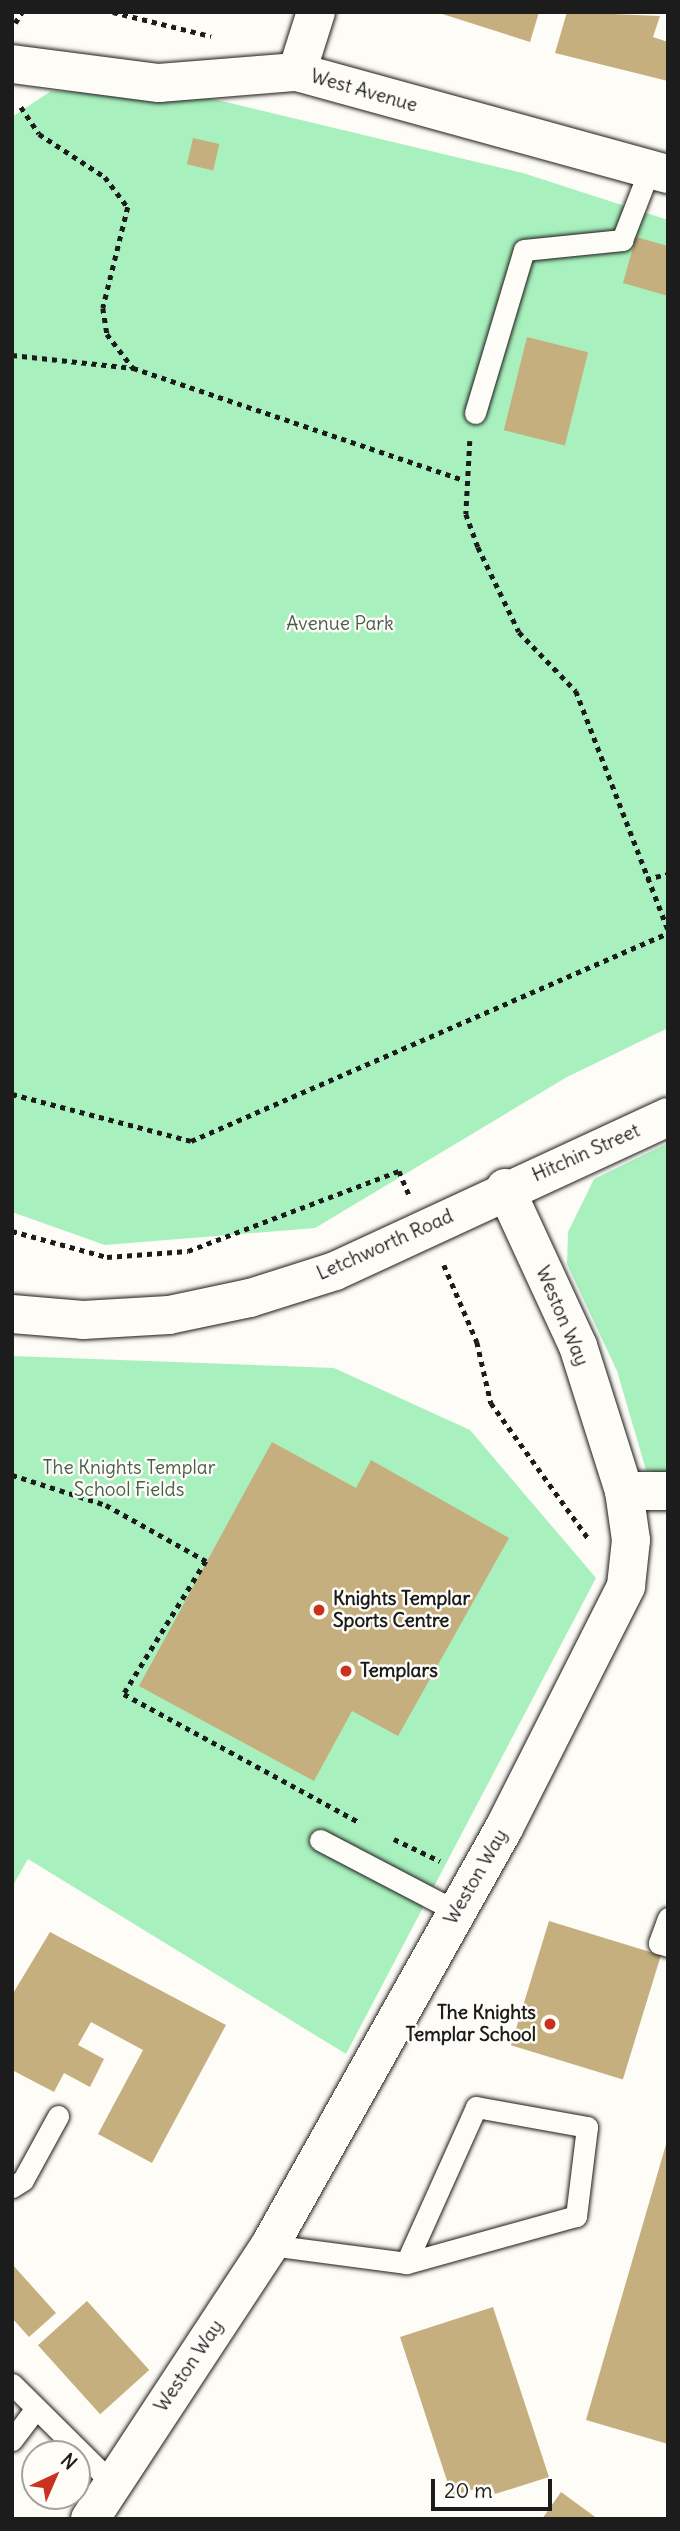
<!DOCTYPE html>
<style>
body{margin:0}
#map{position:relative;width:680px;height:2531px;overflow:hidden;background:#fdfcf7;font-family:Delius,sans-serif}
div>[style]{position:absolute}
[style*='--x']{left:calc(var(--x)*1px);top:calc(var(--y)*1px);width:calc(var(--w)*1px);rotate:calc(var(--a)*1deg)}
.green>*{inset:0;background:#a8f0bd}
.building>*{inset:0;background:#c6af7e;transform-origin:0 0}
.path>*{height:4.5px;margin-top:-2.25px;transform-origin:0;background:repeating-linear-gradient(90deg,#1c1c1c 0 5px,transparent 0 10px)}
.roads{filter:drop-shadow(0 0 2px #1c1c1c) drop-shadow(0 0 2px #1c1c1c)}
.lane>*{height:21px;margin:-10.5px;padding:0 10.5px;transform-origin:10.5px;border-radius:10.5px;background:#fdfcf7}
.street>*{height:38px;margin:-19px;padding:0 19px;transform-origin:19px;border-radius:19px;background:#fdfcf7}
.secondary>*{height:38px;margin:-19px;padding:0 19px;transform-origin:19px;border-radius:19px;background:#fdfcf7}
.dots>*{width:19px;height:19px;translate:-50% -50%;box-sizing:border-box;border:4px solid #fdfcf7;border-radius:50%}
span{translate:-50% -50%;white-space:nowrap;text-align:center;line-height:1.15;-webkit-text-stroke:5px #fdfcf7;paint-order:stroke}
.street-label{font-size:19px;color:#1c1c1c}
.park-label{font-size:19px;color:#465c4c}
.poi-label{font-size:19px;color:#1c1c1c;font-weight:700}
.left{translate:0 -50%;text-align:left}
.right{translate:-100% -50%;text-align:right}
.frame{position:absolute;inset:0;border:14px solid #1c1c1c;pointer-events:none}
.north{position:absolute;left:21px;top:2440px;width:70px;height:70px;box-sizing:border-box;background:#fdfcf7;border:2px solid #a3a29f;border-radius:50%;rotate:44deg;font-size:19px;font-weight:700;line-height:28px;text-align:center;color:#1c1c1c}
.north::after{content:'';display:block;margin:auto;width:24px;height:32px;background:#c8321e;clip-path:polygon(50% 0,100% 100%,50% 72%,0 100%)}
.scale{position:absolute;left:431px;top:2479px;width:121px;height:32px;box-sizing:border-box;border:4px solid #1c1c1c;border-top:0;padding-left:9px;font-size:21px;line-height:24px;white-space:nowrap;color:#1c1c1c;-webkit-text-stroke:5px #fdfcf7;paint-order:stroke}
</style>
<div id="map">
<div class="green">
<i style="clip-path:polygon(51px 91px,205px 97px,523px 173px,668px 220px,668px 1028px,567px 1077px,315px 1228px,105px 1245px,12px 1212px,12px 117px)"></i>
<i style="clip-path:polygon(668px 1143px,668px 1476px,646px 1470px,617px 1371px,567px 1264px,568px 1232px,594px 1179px)"></i>
<i style="clip-path:polygon(12px 1356px,334px 1368px,470px 1430px,596px 1578px,346px 2054px,28px 1859px,12px 1887px)"></i>
</div>
<div class="building">
<i style="clip-path:polygon(436px 12px,539px 12px,530px 42px)"></i>
<i style="clip-path:polygon(567px 12px,660px 16px,653px 37px,668px 42px,668px 81px,555px 53px)"></i>
<i style="left:193px;top:138px;width:27px;height:27px;rotate:13deg"></i>
<i style="clip-path:polygon(636px 237px,668px 246px,668px 296px,623px 283px)"></i>
<i style="left:527px;top:337px;width:63px;height:96px;rotate:14deg"></i>
<i style="clip-path:polygon(272px 1442px,356px 1488px,371px 1460px,509px 1538px,398px 1736px,352px 1711px,314px 1781px,139px 1686px)"></i>
<i style="left:549px;top:1921px;width:117px;height:130px;rotate:17deg"></i>
<i style="clip-path:polygon(50px 1932px,226px 2025px,152px 2163px,98px 2134px,143px 2050px,91px 2022px,78px 2045px,104px 2059px,90px 2087px,64px 2073px,54px 2092px,12px 2070px,12px 1995px)"></i>
<i style="clip-path:polygon(667px 2141px,668px 2141px,668px 2444px,586px 2420px)"></i>
<i style="clip-path:polygon(12px 2264px,56px 2313px,29px 2337px,12px 2318px)"></i>
<i style="left:87px;top:2301px;width:93px;height:66px;rotate:48deg"></i>
<i style="clip-path:polygon(493px 2307px,549px 2477px,495px 2494px,491px 2484px,452px 2496px,400px 2337px)"></i>
<i style="clip-path:polygon(561px 2492px,598px 2519px,542px 2519px)"></i>
</div>
<div class="path">
<i style="--x:113;--y:12;--w:101;--a:13.8"></i>
<i style="--x:15;--y:23;--w:13;--a:-58"></i>
<i style="--x:21;--y:107;--w:32;--a:56"></i>
<i style="--x:39;--y:134;--w:79;--a:33.1"></i>
<i style="--x:105;--y:177;--w:38;--a:53"></i>
<i style="--x:128;--y:207;--w:104;--a:103.9"></i>
<i style="--x:103;--y:308;--w:26;--a:81"></i>
<i style="--x:107;--y:334;--w:43;--a:52.6"></i>
<i style="--x:133;--y:368;--w:348;--a:18.7"></i>
<i style="--x:12;--y:355;--w:122;--a:6.1"></i>
<i style="--x:470;--y:441;--w:73;--a:93.1"></i>
<i style="--x:466;--y:514;--w:35;--a:70"></i>
<i style="--x:478;--y:547;--w:94;--a:64.2"></i>
<i style="--x:519;--y:632;--w:82;--a:46"></i>
<i style="--x:576;--y:691;--w:255;--a:68.9"></i>
<i style="--x:646;--y:879;--w:23;--a:-13"></i>
<i style="--x:12;--y:1094;--w:185;--a:14.7"></i>
<i style="--x:191;--y:1141;--w:520;--a:-23.56"></i>
<i style="--x:12;--y:1231;--w:98;--a:15.3"></i>
<i style="--x:107;--y:1257;--w:81;--a:-4.2"></i>
<i style="--x:188;--y:1251;--w:226;--a:-20.8"></i>
<i style="--x:399;--y:1171;--w:25;--a:67"></i>
<i style="--x:444;--y:1265;--w:84;--a:66.8"></i>
<i style="--x:477;--y:1342;--w:63;--a:77.1"></i>
<i style="--x:491;--y:1403;--w:166;--a:54.3"></i>
<i style="--x:12;--y:1475;--w:99;--a:17.7"></i>
<i style="--x:106;--y:1505;--w:115;--a:29.2"></i>
<i style="--x:206;--y:1561;--w:156;--a:121.7"></i>
<i style="--x:124;--y:1694;--w:270;--a:28.6"></i>
<i style="--x:394;--y:1839;--w:51;--a:25.6"></i>
</div>
<div class="roads">
<div class="lane">
<i style="--x:475;--y:413;--w:170;--a:-73.3"></i>
<i style="--x:524;--y:250;--w:99;--a:-5.8"></i>
<i style="--x:622;--y:240;--w:77;--a:-68.7"></i>
<i style="--x:320;--y:1840;--w:153;--a:27.6"></i>
<i style="--x:668;--y:1918;--w:27;--a:110"></i>
<i style="--x:659;--y:1943;--w:9;--a:18"></i>
<i style="--x:12;--y:2187;--w:13;--a:-32"></i>
<i style="--x:23;--y:2180;--w:73;--a:-61.3"></i>
<i style="--x:270;--y:2245;--w:137;--a:7.5"></i>
<i style="--x:406;--y:2263;--w:171;--a:-65.8"></i>
<i style="--x:476;--y:2107;--w:113;--a:10.2"></i>
<i style="--x:587;--y:2127;--w:90;--a:97"></i>
<i style="--x:576;--y:2216;--w:176;--a:164.5"></i>
<i style="--x:12;--y:2384;--w:142;--a:44.7"></i>
<i style="--x:12;--y:2440;--w:38;--a:-53"></i>
</div>
<div class="street">
<i style="--x:12;--y:64;--w:148;--a:7.4"></i>
<i style="--x:159;--y:83;--w:138;--a:-4.6"></i>
<i style="--x:297;--y:72;--w:385;--a:15.4"></i>
<i style="--x:297;--y:72;--w:63;--a:-72.4"></i>
<i style="--x:624;--y:1491;--w:44;--a:0"></i>
</div>
<div class="secondary">
<i style="--x:12;--y:1314;--w:71;--a:4.8"></i>
<i style="--x:83;--y:1320;--w:86;--a:-3.3"></i>
<i style="--x:169;--y:1315;--w:83;--a:-11.9"></i>
<i style="--x:250;--y:1298;--w:89;--a:-17.6"></i>
<i style="--x:335;--y:1271;--w:367;--a:-24.8"></i>
<i style="--x:90;--y:2519;--w:328;--a:-56.7"></i>
<i style="--x:270;--y:2245;--w:478;--a:-60.7"></i>
<i style="--x:504;--y:1828;--w:271;--a:-63.2"></i>
<i style="--x:626;--y:1586;--w:46;--a:-83.8"></i>
<i style="--x:631;--y:1540;--w:49;--a:-98.1"></i>
<i style="--x:624;--y:1491;--w:152;--a:-107.6"></i>
<i style="--x:578;--y:1346;--w:174;--a:-114.8"></i>
</div>
</div>
<div class="dots">
<i style="left:319px;top:1610px;background:#c8321e"></i>
<i style="left:346px;top:1671px;background:#c8321e"></i>
<i style="left:550px;top:2024px;background:#c8321e"></i>
</div>
<div class="street-label">
<span style="left:364px;top:91px;rotate:16deg">West Avenue</span>
<span style="left:586px;top:1153px;rotate:-24deg">Hitchin Street</span>
<span style="left:385px;top:1245px;rotate:-24deg">Letchworth Road</span>
<span style="left:562px;top:1316px;rotate:67deg">Weston Way</span>
<span style="left:476px;top:1877px;rotate:-60deg">Weston Way</span>
<span style="left:189px;top:2366px;rotate:-56deg">Weston Way</span>
</div>
<div class="park-label">
<span style="left:340px;top:624px">Avenue Park</span>
<span style="left:129px;top:1479px">The Knights Templar<br>School Fields</span>
</div>
<div class="poi-label">
<span class="left" style="left:333px;top:1610px">Knights Templar<br>Sports Centre</span>
<span class="left" style="left:360px;top:1671px">Templars</span>
<span class="right" style="left:536px;top:2024px">The Knights<br>Templar School</span>
</div>
<div class="frame"></div>
<div class="north">N</div>
<div class="scale">20 m</div>
</div>
